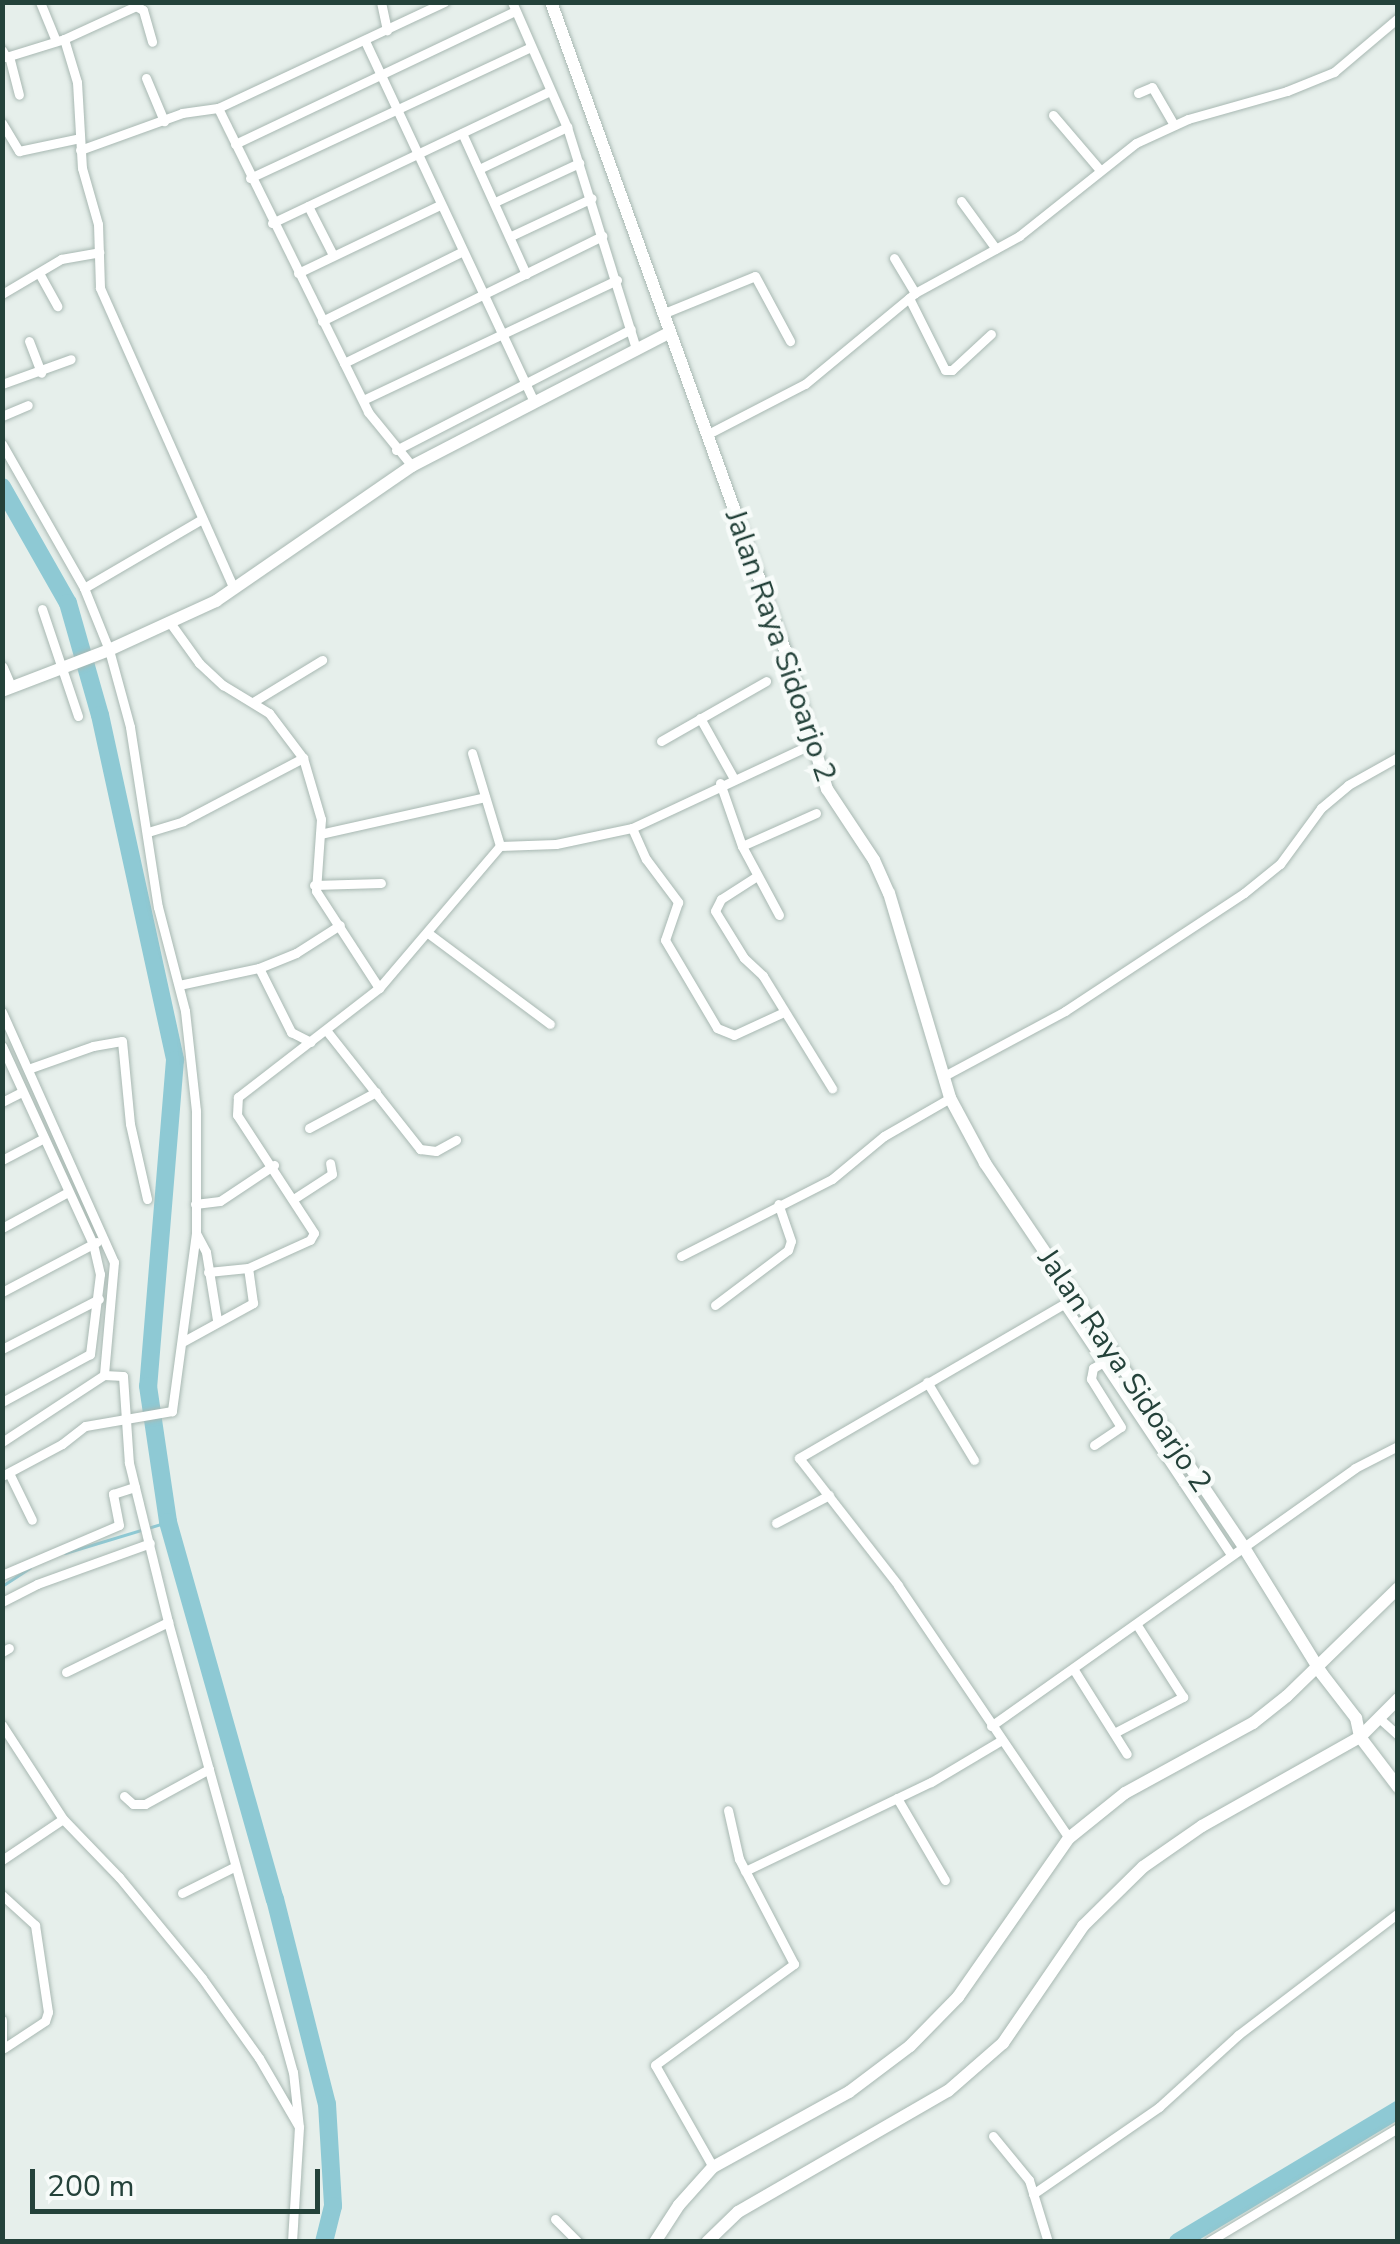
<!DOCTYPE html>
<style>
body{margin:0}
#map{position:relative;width:1400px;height:2244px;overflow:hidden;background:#e6efeb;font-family:"Nunito Sans",sans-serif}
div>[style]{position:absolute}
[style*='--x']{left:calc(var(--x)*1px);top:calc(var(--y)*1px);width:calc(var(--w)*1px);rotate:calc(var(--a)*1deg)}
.stream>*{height:2.5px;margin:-1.25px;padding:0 1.25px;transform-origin:1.25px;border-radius:1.25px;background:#8ec9d4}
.river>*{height:18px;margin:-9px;padding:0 9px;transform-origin:9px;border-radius:9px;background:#8ec9d4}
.roads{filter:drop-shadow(0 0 2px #a8b8b2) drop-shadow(0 0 2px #a8b8b2)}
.street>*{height:9px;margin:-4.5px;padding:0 4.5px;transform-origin:4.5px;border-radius:4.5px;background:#fff}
.secondary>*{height:12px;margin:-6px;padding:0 6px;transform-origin:6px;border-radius:6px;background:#fff}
span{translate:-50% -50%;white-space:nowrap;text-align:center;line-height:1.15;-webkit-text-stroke:9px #f7fbf9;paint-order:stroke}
.street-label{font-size:30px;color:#24423a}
.frame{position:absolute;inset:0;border:5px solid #24423a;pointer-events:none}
.scale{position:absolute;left:30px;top:2169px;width:290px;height:45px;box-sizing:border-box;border:5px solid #24423a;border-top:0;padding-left:12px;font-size:30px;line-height:35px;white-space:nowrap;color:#24423a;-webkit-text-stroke:8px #f7fbf9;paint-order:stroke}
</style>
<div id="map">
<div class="stream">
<i style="--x:65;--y:1553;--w:108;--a:-16.8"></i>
<i style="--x:2;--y:1586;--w:33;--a:-33"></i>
</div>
<div class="river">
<i style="--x:2;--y:487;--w:133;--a:60.4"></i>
<i style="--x:68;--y:603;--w:116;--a:74.1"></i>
<i style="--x:100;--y:715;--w:353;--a:77.7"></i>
<i style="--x:175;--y:1060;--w:327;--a:94.7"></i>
<i style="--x:148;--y:1386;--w:137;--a:81.6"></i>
<i style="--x:168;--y:1522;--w:392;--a:74.2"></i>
<i style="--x:275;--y:1899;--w:211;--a:75.8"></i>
<i style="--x:327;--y:2104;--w:102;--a:86.6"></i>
<i style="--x:333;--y:2206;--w:37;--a:104"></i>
<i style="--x:1178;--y:2242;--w:257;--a:-31"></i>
</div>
<div class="roads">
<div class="street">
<i style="--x:40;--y:2;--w:42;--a:67.7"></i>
<i style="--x:381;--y:2;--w:29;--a:78"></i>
<i style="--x:512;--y:2;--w:137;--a:66.3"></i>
<i style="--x:567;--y:127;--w:232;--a:72.7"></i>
<i style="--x:64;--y:39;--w:79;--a:-24.6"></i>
<i style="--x:136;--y:6;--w:8;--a:30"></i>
<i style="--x:143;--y:10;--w:33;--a:74"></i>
<i style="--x:365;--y:41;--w:398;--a:64.9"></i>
<i style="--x:2;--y:50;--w:8;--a:60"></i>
<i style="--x:6;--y:57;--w:61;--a:-17.2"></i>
<i style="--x:64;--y:39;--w:45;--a:73.2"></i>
<i style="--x:77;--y:82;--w:86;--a:86.7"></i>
<i style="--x:82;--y:168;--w:58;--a:74.1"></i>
<i style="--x:98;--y:224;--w:64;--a:88.2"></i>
<i style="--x:100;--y:288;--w:329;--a:66"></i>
<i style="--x:9;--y:56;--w:40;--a:75.6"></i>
<i style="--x:146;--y:78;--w:47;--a:67.3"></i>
<i style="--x:1138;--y:93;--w:15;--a:-23"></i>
<i style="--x:1152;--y:87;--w:44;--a:59.9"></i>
<i style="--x:218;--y:108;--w:339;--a:63.7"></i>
<i style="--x:368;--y:412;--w:70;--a:50.8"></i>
<i style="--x:1053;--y:115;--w:72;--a:49.5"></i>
<i style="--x:2;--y:123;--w:33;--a:59"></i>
<i style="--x:19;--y:151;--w:62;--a:-12"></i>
<i style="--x:462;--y:133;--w:155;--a:65.6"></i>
<i style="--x:235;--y:144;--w:310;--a:-25.4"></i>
<i style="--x:80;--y:150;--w:109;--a:-19.9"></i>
<i style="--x:182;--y:113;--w:36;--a:-8"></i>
<i style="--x:218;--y:108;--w:250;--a:-25.1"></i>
<i style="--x:479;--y:169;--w:98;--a:-25.5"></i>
<i style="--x:250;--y:178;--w:310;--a:-25"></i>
<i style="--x:961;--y:201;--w:59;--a:53.9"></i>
<i style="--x:495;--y:202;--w:93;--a:-24.9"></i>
<i style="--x:308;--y:206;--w:55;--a:63"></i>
<i style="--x:272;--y:223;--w:308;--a:-25.4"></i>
<i style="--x:511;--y:236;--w:89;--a:-25.1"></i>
<i style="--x:894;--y:258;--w:41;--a:59"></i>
<i style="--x:39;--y:273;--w:38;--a:61"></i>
<i style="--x:298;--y:273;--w:157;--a:-25.6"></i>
<i style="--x:2;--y:294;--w:69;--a:-30.7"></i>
<i style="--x:61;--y:259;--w:39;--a:-10"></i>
<i style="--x:909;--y:298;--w:80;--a:63.4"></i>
<i style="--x:945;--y:370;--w:7;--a:0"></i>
<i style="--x:952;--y:370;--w:53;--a:-42.7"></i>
<i style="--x:662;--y:314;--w:100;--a:-22.2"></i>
<i style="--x:755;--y:276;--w:74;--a:61.7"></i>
<i style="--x:322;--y:321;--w:157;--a:-26.4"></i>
<i style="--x:29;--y:341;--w:34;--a:69"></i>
<i style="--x:344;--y:363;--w:288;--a:-26.2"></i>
<i style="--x:2;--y:384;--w:73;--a:-19.9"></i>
<i style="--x:363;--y:400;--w:281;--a:-25.3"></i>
<i style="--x:2;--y:416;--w:28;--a:-23"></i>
<i style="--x:706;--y:435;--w:111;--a:-27.3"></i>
<i style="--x:805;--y:384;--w:143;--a:-39.6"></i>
<i style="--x:915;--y:293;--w:119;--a:-28.7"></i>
<i style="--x:1019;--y:236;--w:149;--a:-38.5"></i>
<i style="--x:1136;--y:143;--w:57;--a:-24.8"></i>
<i style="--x:1188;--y:119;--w:103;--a:-15.8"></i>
<i style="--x:1287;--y:91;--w:51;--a:-22"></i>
<i style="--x:1334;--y:72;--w:84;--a:-40.2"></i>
<i style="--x:2;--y:444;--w:166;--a:60.3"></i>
<i style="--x:84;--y:588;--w:67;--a:68"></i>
<i style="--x:109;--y:650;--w:80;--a:74.7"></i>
<i style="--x:130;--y:727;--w:182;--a:81.2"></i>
<i style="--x:158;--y:907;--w:107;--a:75.4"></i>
<i style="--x:185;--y:1011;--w:101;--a:83.7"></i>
<i style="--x:196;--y:1111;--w:122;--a:90"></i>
<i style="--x:196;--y:1233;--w:180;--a:97.7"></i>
<i style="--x:172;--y:1411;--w:88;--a:170.2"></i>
<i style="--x:85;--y:1426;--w:29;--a:142"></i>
<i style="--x:62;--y:1444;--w:68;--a:151.9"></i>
<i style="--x:396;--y:450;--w:264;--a:-27.2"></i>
<i style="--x:84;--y:588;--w:137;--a:-30.3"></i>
<i style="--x:42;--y:609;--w:113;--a:71.4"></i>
<i style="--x:171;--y:624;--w:48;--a:54.3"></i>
<i style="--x:199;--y:663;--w:33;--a:43"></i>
<i style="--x:223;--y:685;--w:54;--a:31.3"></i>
<i style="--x:269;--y:713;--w:56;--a:52.9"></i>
<i style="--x:303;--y:758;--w:64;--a:73.6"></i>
<i style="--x:321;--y:819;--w:72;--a:94"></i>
<i style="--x:316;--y:891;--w:116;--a:57"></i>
<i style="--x:253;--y:702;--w:81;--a:-31.3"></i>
<i style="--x:700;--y:718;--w:68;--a:60.8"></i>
<i style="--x:661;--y:741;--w:121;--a:-29.7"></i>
<i style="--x:472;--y:753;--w:97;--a:73.2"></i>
<i style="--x:720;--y:783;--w:67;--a:70.8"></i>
<i style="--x:632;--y:828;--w:34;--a:66"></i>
<i style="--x:646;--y:859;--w:54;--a:53.3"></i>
<i style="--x:678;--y:902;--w:40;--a:108.9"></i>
<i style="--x:665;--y:940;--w:102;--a:59.4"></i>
<i style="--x:717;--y:1028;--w:18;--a:22"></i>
<i style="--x:734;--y:1035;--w:55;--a:-24.7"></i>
<i style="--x:148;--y:832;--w:37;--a:-17"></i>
<i style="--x:183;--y:821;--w:136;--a:-27.7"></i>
<i style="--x:320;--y:834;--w:169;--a:-12.6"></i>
<i style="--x:757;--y:876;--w:43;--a:147.4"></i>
<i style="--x:721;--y:899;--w:13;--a:117"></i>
<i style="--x:715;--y:911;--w:55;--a:58.3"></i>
<i style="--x:744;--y:958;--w:26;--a:43"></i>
<i style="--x:763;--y:976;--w:132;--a:58.4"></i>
<i style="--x:314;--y:885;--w:67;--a:-1.7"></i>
<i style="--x:779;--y:915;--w:78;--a:-118.2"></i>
<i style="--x:742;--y:846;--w:81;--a:-24"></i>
<i style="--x:428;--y:933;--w:152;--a:36.7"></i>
<i style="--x:259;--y:968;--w:72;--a:63.4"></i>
<i style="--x:291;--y:1032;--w:22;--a:27"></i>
<i style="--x:179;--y:985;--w:82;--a:-12"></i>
<i style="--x:259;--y:968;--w:40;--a:-22"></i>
<i style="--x:296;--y:953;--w:52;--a:-32.5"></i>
<i style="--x:2;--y:1012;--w:274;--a:65.9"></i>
<i style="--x:114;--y:1262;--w:113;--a:95.1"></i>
<i style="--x:326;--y:1030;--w:152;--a:51.7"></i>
<i style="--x:420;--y:1149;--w:16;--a:7"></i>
<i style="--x:436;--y:1151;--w:23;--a:-29"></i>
<i style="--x:2;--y:1046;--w:218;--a:65.3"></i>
<i style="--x:93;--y:1244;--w:31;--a:77"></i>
<i style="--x:100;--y:1274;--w:81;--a:97.1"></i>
<i style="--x:90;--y:1354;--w:100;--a:151.4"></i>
<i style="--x:28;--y:1069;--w:69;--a:-19.5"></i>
<i style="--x:93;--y:1046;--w:29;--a:-10"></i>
<i style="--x:122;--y:1041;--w:83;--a:84.5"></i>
<i style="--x:130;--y:1124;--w:77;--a:77.2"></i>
<i style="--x:944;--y:1076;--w:137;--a:-28.2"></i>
<i style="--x:1065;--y:1011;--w:214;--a:-33.4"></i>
<i style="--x:1244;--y:893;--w:46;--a:-38.9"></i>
<i style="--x:1280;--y:864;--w:69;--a:-53.8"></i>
<i style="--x:1321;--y:808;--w:35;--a:-40"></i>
<i style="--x:1348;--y:785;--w:57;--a:-29.2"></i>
<i style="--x:2;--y:1102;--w:22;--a:-27"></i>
<i style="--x:309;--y:1128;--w:76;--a:-28.2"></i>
<i style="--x:2;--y:1160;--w:47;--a:-27.6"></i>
<i style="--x:295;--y:1198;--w:44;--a:-33"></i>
<i style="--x:332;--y:1174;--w:11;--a:-100"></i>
<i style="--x:195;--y:1204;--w:25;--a:-7"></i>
<i style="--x:220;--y:1201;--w:65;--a:-33.7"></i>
<i style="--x:2;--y:1228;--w:75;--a:-28.6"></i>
<i style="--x:196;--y:1233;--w:21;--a:62"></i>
<i style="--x:206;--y:1252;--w:69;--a:80.8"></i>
<i style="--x:681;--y:1256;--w:169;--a:-27"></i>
<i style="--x:832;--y:1179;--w:67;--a:-39.6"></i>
<i style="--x:884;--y:1136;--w:76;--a:-29.9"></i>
<i style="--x:208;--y:1272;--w:40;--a:-5.7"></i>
<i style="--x:248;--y:1268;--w:68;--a:-24.3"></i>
<i style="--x:310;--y:1240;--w:8;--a:-60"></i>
<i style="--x:314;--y:1233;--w:141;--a:-123.1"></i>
<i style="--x:237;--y:1115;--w:18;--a:-87"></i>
<i style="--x:238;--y:1097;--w:178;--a:-37.7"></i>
<i style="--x:379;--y:988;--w:187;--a:-49.6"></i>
<i style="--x:500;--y:846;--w:56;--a:-2"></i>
<i style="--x:556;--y:844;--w:78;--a:-11.9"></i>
<i style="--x:632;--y:828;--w:199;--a:-25"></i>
<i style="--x:2;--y:1292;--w:107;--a:-27.8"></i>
<i style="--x:1064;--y:1304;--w:301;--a:56.3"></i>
<i style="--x:715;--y:1305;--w:91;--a:-37"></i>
<i style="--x:788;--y:1250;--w:9;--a:-72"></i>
<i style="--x:791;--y:1241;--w:39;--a:-109"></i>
<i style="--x:184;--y:1341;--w:79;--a:-28.8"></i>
<i style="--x:253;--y:1303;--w:35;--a:-98"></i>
<i style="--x:2;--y:1349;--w:109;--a:-27.3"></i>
<i style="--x:927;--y:1382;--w:91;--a:58.9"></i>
<i style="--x:2;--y:1442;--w:122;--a:-33.3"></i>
<i style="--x:104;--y:1375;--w:19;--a:3"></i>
<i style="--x:123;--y:1376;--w:87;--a:86.1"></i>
<i style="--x:129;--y:1463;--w:164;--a:76.2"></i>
<i style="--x:168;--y:1622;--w:467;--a:74.5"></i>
<i style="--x:293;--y:2072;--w:55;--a:83.8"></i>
<i style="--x:299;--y:2127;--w:115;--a:93.5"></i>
<i style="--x:1094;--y:1445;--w:32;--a:-34"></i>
<i style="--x:1121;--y:1427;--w:57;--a:-122"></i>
<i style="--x:1091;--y:1379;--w:11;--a:-80"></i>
<i style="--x:1093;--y:1368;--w:10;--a:-29"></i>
<i style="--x:9;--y:1473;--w:52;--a:63.9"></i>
<i style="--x:776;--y:1523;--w:60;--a:-27.8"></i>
<i style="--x:2;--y:1575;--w:127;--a:-23.1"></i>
<i style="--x:119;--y:1525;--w:32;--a:-101"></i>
<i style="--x:113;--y:1494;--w:23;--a:-18"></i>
<i style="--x:2;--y:1602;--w:39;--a:-27"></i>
<i style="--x:37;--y:1584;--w:120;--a:-19.9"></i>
<i style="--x:2;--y:1652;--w:8;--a:-30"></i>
<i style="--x:1074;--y:1670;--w:99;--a:57.8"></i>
<i style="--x:66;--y:1672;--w:114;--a:-26.1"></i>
<i style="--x:1379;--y:1718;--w:25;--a:42"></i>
<i style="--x:2;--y:1725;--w:112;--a:57"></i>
<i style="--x:63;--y:1819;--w:81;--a:46"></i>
<i style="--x:119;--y:1877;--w:131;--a:50.6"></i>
<i style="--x:202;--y:1978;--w:98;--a:54.5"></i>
<i style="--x:259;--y:2058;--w:78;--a:59.8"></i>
<i style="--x:991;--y:1726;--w:446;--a:-35.3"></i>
<i style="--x:1355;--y:1468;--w:48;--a:-27.1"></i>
<i style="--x:1116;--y:1732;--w:76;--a:-27.6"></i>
<i style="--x:1183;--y:1697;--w:85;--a:-122.6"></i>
<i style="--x:124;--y:1796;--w:12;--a:42"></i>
<i style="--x:133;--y:1804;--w:12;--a:0"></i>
<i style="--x:145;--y:1804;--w:73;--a:-28.7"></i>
<i style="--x:897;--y:1798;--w:95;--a:59.7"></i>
<i style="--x:1069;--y:1838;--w:305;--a:-124.1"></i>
<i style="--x:898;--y:1585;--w:161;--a:-127.9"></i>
<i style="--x:799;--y:1458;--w:318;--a:-30.2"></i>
<i style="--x:2;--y:1860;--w:73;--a:-33.9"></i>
<i style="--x:745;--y:1871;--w:206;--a:-25.6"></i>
<i style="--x:931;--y:1782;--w:80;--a:-30.7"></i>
<i style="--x:182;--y:1893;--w:58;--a:-26.6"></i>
<i style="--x:2;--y:1895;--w:45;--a:42.3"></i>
<i style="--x:35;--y:1925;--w:88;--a:81.5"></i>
<i style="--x:48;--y:2012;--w:9;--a:108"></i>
<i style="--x:45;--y:2021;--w:49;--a:146.6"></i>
<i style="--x:2;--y:2020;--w:29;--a:90"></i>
<i style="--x:993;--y:2136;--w:57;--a:50.7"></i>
<i style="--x:1029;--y:2180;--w:65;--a:73"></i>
<i style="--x:713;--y:2167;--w:117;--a:-119.6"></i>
<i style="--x:655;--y:2065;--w:172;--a:-36"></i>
<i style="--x:794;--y:1964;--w:119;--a:-117.6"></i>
<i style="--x:739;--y:1859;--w:50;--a:-102.7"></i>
<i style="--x:1033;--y:2194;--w:153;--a:-34.6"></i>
<i style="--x:1159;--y:2107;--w:107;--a:-42.3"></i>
<i style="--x:1238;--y:2035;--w:201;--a:-37.3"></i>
<i style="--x:555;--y:2219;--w:33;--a:45"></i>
<i style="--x:1208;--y:2242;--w:222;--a:-31"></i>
</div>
<div class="secondary">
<i style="--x:551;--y:2;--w:701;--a:70.14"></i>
<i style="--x:789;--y:661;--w:134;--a:73.5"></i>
<i style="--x:827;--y:789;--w:85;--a:56.5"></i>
<i style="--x:874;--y:860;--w:36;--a:66"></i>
<i style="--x:889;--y:893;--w:214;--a:73.4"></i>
<i style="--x:950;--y:1098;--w:74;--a:61.7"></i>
<i style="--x:985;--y:1163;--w:462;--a:56"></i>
<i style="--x:1243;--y:1546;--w:150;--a:58.3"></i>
<i style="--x:1322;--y:1674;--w:56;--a:52.3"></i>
<i style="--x:1356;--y:1718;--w:19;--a:78"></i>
<i style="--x:1360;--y:1737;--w:63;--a:52.8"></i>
<i style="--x:2;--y:668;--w:21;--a:67"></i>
<i style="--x:2;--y:691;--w:115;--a:-21"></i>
<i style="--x:109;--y:650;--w:118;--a:-24.6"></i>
<i style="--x:216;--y:601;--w:238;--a:-34.6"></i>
<i style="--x:412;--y:466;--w:289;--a:-27.4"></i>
<i style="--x:655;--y:2242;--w:44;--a:-57"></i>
<i style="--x:679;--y:2205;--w:51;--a:-48.2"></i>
<i style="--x:713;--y:2167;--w:155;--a:-28.9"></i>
<i style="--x:849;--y:2092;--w:76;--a:-37"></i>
<i style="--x:910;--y:2046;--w:69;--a:-45.6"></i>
<i style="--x:958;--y:1997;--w:194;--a:-55.1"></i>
<i style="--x:1069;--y:1838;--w:72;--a:-38.8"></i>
<i style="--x:1125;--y:1793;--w:146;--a:-28.7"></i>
<i style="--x:1253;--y:1723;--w:43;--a:-38.5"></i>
<i style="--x:1287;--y:1696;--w:155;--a:-44.2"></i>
<i style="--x:707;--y:2242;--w:43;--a:-44.1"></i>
<i style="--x:738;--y:2212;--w:242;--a:-30"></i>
<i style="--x:948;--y:2091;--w:73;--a:-41.1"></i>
<i style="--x:1003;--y:2043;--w:142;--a:-55.6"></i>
<i style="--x:1083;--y:1926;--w:84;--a:-44.5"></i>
<i style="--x:1143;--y:1867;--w:72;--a:-34.8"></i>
<i style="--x:1202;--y:1826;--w:181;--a:-29.4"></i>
<i style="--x:1360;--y:1737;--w:54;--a:-45"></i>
</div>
</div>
<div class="street-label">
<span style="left:780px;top:646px;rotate:71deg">Jalan Raya Sidoarjo 2</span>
<span style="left:1124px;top:1371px;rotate:56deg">Jalan Raya Sidoarjo 2</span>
</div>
<div class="frame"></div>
<div class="scale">200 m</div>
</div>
